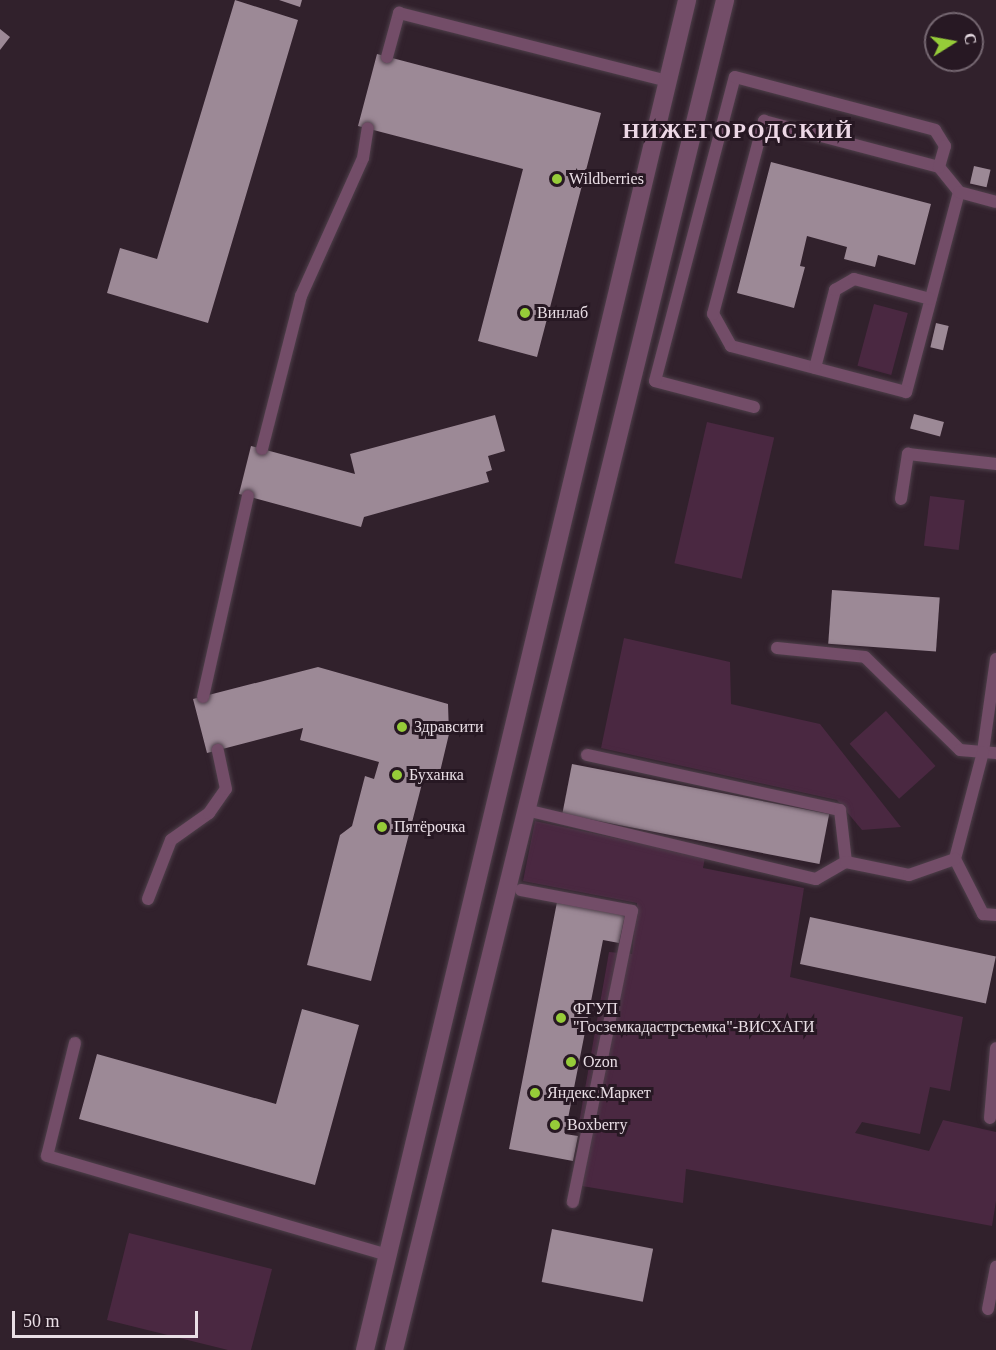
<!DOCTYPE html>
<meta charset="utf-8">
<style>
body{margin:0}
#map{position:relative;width:996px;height:1350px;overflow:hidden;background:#31212c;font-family:"Times New Roman",serif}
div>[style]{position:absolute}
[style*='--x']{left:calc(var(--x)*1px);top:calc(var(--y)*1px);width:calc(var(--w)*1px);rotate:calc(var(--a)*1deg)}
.green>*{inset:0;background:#4a2841;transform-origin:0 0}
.building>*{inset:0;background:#9c8996;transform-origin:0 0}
.roads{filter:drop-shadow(0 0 2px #4e3f4a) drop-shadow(0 0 2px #4e3f4a)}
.lane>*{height:12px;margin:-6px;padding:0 6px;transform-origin:6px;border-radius:6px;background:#734d68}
.street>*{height:18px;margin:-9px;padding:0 9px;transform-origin:9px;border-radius:9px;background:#734d68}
.dots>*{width:16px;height:16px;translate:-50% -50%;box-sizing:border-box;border:3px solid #271823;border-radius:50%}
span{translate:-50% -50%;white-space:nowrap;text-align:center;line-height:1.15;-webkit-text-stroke:6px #271823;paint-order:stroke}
.poi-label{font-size:16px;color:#e9dee5}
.left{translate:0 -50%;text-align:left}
.district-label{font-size:22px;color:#edd8e6;font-weight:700;letter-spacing:1.5px}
.north{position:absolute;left:924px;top:12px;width:60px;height:60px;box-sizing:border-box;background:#271823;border:2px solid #756771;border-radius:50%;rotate:79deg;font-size:16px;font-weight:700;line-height:24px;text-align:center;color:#e9dee5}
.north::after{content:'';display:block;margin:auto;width:21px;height:27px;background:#96cc39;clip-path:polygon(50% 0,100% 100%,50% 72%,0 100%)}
.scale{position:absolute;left:12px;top:1311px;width:186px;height:27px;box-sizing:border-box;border:3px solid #e9dee5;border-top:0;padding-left:8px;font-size:18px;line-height:21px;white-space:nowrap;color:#e9dee5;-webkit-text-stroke:4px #271823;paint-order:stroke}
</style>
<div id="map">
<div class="green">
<i style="left:874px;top:304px;width:35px;height:64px;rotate:15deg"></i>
<i style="left:707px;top:422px;width:69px;height:145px;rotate:13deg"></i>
<i style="left:930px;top:496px;width:35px;height:50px;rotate:7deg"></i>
<i style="clip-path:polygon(624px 638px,730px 662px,731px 704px,820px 724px,901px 827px,862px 830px,837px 800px,601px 748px)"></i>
<i style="left:886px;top:711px;width:74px;height:49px;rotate:48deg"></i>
<i style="clip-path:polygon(535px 821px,705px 857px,703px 868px,804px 888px,790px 977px,963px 1017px,950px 1091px,930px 1087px,920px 1134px,862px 1122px,855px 1133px,929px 1151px,943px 1120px,996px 1132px,996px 1201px,992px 1226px,686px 1169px,683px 1203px,582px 1186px,594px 1124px,579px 1123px,609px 952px,632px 954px,637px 903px,523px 881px)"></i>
<i style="clip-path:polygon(129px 1233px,272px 1269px,251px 1350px,228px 1350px,107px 1320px)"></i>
</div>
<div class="building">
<i style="clip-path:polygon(235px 0,298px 20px,208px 323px,107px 293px,120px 248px,157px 259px)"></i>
<i style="clip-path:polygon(279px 0,302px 0,300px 7px)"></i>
<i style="clip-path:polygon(0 29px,10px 37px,0 50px)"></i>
<i style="clip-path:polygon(377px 54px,601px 113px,537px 357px,478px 341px,523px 169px,358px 126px)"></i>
<i style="clip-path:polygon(771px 162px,931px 204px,915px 265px,878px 255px,875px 267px,844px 259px,847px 247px,807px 236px,800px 266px,805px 267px,794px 308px,737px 293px)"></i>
<i style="left:974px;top:166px;width:17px;height:18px;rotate:13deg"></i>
<i style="left:936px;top:323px;width:13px;height:25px;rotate:13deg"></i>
<i style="left:914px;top:414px;width:31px;height:15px;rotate:15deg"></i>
<i style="clip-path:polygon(495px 415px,505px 451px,488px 456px,492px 470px,486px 472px,489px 482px,364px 517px,361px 527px,239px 494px,251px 446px,355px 474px,350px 454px)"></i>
<i style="left:832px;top:590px;width:108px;height:54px;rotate:4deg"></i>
<i style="clip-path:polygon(318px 667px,448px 704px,449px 734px,439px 776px,425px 772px,371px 981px,307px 965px,340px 835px,352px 826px,365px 776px,374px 779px,379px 762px,300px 740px,303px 728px,207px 753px,193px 699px)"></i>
<i style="left:572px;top:764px;width:262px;height:51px;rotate:11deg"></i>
<i style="clip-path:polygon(557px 902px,625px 915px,619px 943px,603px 940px,565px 1134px,578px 1136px,573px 1161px,509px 1149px)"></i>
<i style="left:810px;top:917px;width:190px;height:48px;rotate:12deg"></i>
<i style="clip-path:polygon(302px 1009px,359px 1025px,315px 1185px,79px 1119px,97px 1054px,276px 1104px)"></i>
<i style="left:552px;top:1229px;width:103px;height:54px;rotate:11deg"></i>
</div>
<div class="roads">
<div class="lane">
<i style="--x:387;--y:57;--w:46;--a:-74.7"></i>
<i style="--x:399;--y:13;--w:276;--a:14.2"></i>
<i style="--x:959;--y:192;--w:207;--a:104.8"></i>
<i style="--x:906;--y:392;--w:181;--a:-165.3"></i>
<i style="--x:731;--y:346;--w:37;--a:-119"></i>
<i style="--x:713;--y:314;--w:200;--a:-75.2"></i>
<i style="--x:764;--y:121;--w:181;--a:14.7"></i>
<i style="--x:939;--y:167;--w:32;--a:51"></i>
<i style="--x:959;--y:192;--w:38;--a:15"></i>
<i style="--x:815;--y:368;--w:81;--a:-75.6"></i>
<i style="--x:835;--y:290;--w:22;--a:-30"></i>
<i style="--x:854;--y:279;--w:79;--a:14.7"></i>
<i style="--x:754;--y:407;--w:102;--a:-165.3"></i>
<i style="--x:655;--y:381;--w:314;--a:-75.3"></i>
<i style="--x:735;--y:77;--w:207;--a:14.8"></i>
<i style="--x:935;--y:130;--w:19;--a:58"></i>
<i style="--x:945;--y:146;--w:22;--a:106"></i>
<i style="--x:262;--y:449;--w:158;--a:-75.7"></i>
<i style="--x:301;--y:296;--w:151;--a:-65.8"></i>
<i style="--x:363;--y:158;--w:30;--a:-81"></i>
<i style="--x:901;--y:499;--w:46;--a:-81.2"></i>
<i style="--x:908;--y:454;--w:89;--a:6.5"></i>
<i style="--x:777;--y:648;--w:88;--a:5.8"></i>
<i style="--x:865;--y:657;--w:133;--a:44.4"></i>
<i style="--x:960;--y:750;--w:36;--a:5"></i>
<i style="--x:996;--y:659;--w:94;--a:98"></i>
<i style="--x:983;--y:752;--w:111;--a:104.7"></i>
<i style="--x:955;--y:859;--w:62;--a:63"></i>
<i style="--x:983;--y:914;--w:13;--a:4"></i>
<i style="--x:203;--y:697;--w:206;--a:-77.4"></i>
<i style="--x:587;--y:755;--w:259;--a:12.3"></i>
<i style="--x:840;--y:810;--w:52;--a:83.4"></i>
<i style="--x:526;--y:810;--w:298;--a:13.4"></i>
<i style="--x:816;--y:879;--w:34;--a:-30"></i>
<i style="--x:846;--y:862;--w:64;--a:11.7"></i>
<i style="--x:909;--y:875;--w:49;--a:-19.2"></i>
<i style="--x:521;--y:890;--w:113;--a:10.7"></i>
<i style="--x:632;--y:911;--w:297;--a:101.5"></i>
<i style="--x:148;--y:899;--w:63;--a:-68.7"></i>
<i style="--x:171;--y:840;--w:47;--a:-35.4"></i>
<i style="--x:209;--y:813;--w:29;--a:-55"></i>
<i style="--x:226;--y:789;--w:40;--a:-102"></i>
<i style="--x:75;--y:1043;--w:116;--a:103.9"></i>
<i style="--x:47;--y:1156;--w:355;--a:16.2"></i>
<i style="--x:990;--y:1118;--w:70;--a:-85.1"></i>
<i style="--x:988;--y:1309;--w:43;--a:-79.2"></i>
</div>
<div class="street">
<i style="--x:365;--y:1350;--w:1388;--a:-76.58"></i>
<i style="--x:394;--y:1350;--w:1390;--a:-76.22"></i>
</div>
</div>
<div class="dots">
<i style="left:557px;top:179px;background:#96cc39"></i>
<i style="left:525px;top:313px;background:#96cc39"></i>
<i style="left:402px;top:727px;background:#96cc39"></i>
<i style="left:397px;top:775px;background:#96cc39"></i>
<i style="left:382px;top:827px;background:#96cc39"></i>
<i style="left:561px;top:1018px;background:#96cc39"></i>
<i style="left:571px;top:1062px;background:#96cc39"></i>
<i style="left:535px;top:1093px;background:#96cc39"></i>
<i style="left:555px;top:1125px;background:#96cc39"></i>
</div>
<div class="poi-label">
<span class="left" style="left:569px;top:179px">Wildberries</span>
<span class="left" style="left:537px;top:313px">Винлаб</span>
<span class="left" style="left:414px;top:727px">Здравсити</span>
<span class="left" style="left:409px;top:775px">Буханка</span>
<span class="left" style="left:394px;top:827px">Пятёрочка</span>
<span class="left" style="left:573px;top:1018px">ФГУП<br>"Госземкадастрсъемка"-ВИСХАГИ</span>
<span class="left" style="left:583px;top:1062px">Ozon</span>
<span class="left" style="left:547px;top:1093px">Яндекс.Маркет</span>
<span class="left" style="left:567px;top:1125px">Boxberry</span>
</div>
<div class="district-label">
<span style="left:738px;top:131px">НИЖЕГОРОДСКИЙ</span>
</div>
<div class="north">С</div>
<div class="scale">50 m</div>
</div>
